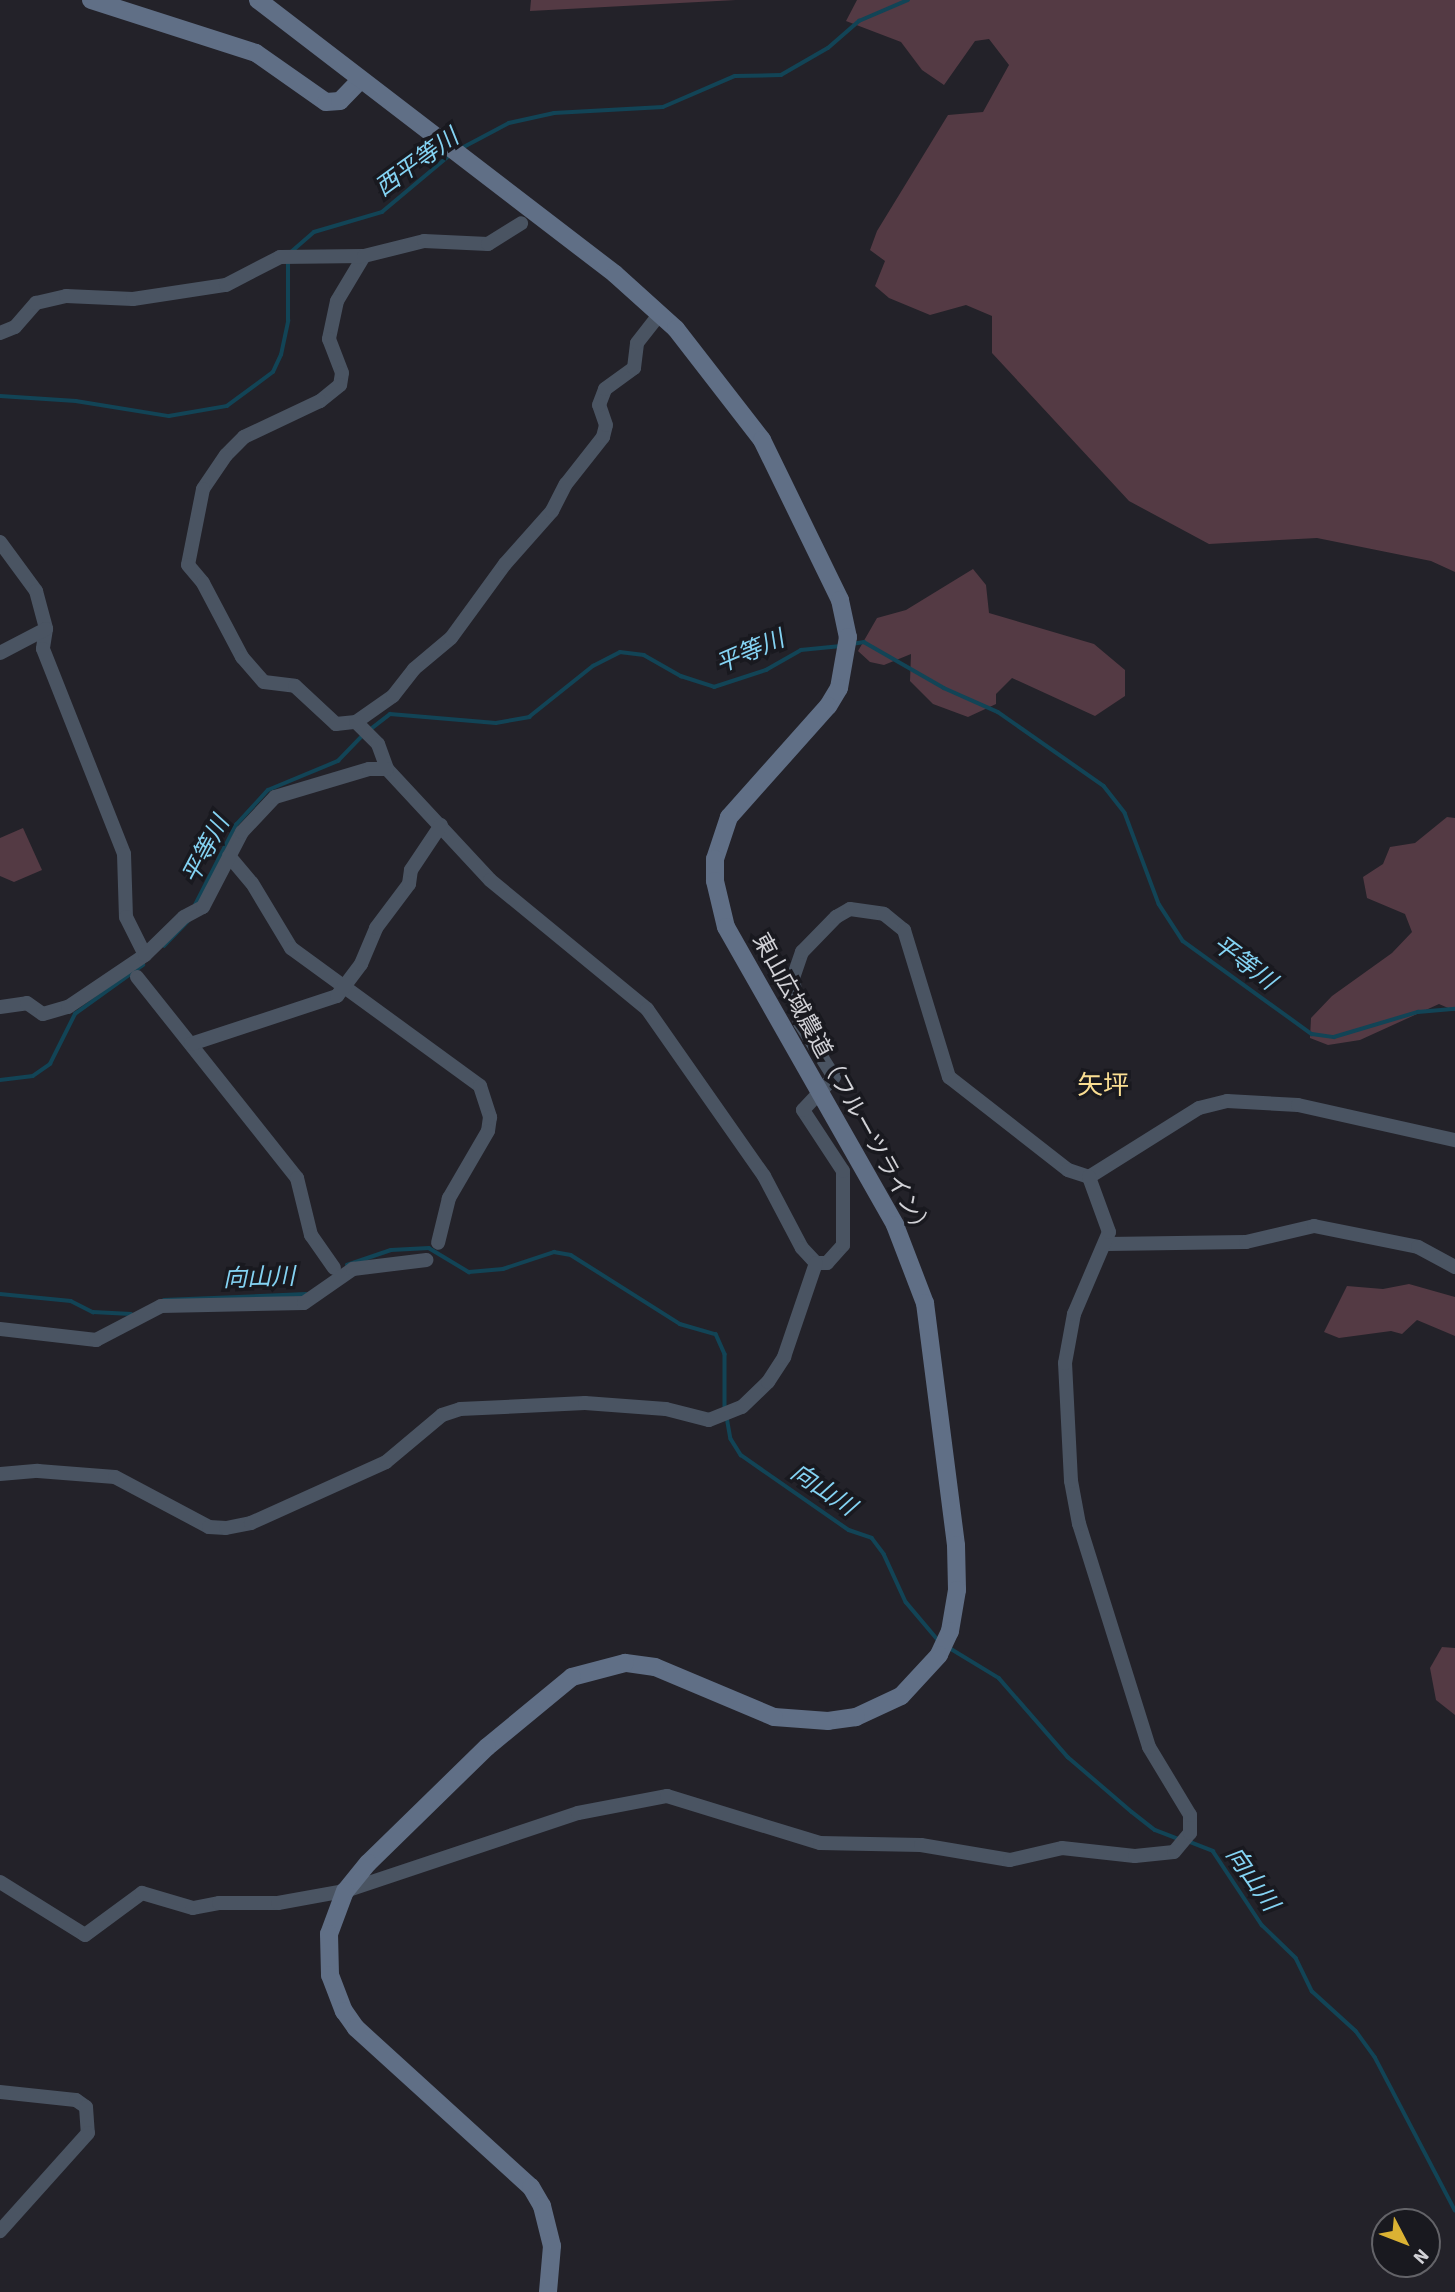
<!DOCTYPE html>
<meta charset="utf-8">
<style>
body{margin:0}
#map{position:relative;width:1455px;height:2292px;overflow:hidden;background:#232229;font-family:"Source Sans 3","Noto Sans JP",sans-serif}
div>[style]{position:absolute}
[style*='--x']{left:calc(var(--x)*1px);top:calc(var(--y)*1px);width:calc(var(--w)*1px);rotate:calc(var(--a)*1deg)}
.green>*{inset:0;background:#543a44}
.stream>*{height:3.5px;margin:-1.75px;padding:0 1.75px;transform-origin:1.75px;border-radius:1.75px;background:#124456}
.street>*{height:14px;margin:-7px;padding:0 7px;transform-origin:7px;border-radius:7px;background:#4a5462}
.secondary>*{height:18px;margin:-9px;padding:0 9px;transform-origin:9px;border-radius:9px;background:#606f86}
span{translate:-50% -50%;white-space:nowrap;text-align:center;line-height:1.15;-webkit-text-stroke:7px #19191f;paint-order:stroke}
.street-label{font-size:23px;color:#d1d1d6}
.water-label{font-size:24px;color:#84d3f3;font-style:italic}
.quarter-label{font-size:26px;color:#fade92}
.north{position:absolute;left:1371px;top:2208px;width:70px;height:70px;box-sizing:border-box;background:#19191f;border:2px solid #636368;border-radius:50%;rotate:132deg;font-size:19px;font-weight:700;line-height:28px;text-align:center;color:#d1d1d6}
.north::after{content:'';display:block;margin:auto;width:24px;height:32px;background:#dbb233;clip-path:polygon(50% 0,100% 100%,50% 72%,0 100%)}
</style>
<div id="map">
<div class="green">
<i style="clip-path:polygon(531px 0,736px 0,530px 11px)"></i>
<i style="clip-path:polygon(857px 0,1455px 0,1455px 572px,1431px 561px,1317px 538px,1209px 544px,1129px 501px,992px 353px,992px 316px,966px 305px,930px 315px,889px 298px,875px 286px,885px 261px,870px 250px,877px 231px,948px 115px,983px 112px,1009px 65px,989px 39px,975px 41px,944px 85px,922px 70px,901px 42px,846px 21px)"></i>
<i style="clip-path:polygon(973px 569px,986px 585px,989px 613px,1094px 644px,1125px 670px,1125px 696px,1095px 716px,1012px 678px,996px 694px,996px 704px,968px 717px,933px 704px,910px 681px,911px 654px,884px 665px,870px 662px,858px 651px,877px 618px,906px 610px)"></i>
<i style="clip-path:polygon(1447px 817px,1455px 818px,1455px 1011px,1439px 1004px,1360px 1040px,1328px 1045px,1310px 1038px,1311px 1018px,1332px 996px,1392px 953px,1412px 932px,1405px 914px,1367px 898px,1363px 877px,1383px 864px,1390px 847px,1415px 843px)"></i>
<i style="clip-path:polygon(23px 828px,42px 870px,14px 882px,0 876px,0 838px)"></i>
<i style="clip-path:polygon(1409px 1284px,1455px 1297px,1455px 1336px,1417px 1320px,1402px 1334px,1391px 1331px,1339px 1338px,1324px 1332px,1347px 1286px,1383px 1289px)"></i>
<i style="clip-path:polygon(1442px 1647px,1455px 1648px,1455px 1715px,1436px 1700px,1430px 1668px)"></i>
</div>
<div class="stream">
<i style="--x:460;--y:149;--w:55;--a:-28"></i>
<i style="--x:509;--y:123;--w:46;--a:-12.5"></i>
<i style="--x:554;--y:113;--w:109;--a:-3.2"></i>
<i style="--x:663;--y:107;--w:78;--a:-23.3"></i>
<i style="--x:735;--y:76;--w:46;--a:-1.2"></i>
<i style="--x:781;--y:75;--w:54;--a:-29.9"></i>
<i style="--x:828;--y:48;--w:41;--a:-41.1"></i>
<i style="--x:859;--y:21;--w:53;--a:-23.2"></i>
<i style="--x:291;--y:252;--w:30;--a:-41"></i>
<i style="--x:314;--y:232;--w:71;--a:-16.4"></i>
<i style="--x:382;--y:212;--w:89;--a:-40"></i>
<i style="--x:0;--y:396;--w:76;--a:3.8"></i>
<i style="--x:76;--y:401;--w:94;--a:9.2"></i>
<i style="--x:169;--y:416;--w:59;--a:-9.8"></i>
<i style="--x:227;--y:406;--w:57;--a:-36.5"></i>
<i style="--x:273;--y:372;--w:19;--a:-65"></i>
<i style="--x:281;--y:355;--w:35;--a:-78"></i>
<i style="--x:288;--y:321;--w:61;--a:-90"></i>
<i style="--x:852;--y:644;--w:12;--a:-9"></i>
<i style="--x:864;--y:642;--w:92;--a:29.9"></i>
<i style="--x:944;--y:688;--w:59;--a:24"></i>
<i style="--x:998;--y:712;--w:129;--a:34.9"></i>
<i style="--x:1104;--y:786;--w:34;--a:52"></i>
<i style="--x:1125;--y:813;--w:97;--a:69.5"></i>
<i style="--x:1159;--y:904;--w:44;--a:57"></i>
<i style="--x:1183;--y:941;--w:159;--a:35.8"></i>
<i style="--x:1312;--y:1034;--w:22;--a:8"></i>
<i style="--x:1334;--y:1037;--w:88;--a:-16.6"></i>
<i style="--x:1418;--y:1012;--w:37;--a:-5"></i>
<i style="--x:371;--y:729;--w:24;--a:-38"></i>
<i style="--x:390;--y:714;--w:106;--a:4.9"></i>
<i style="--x:496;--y:723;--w:34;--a:-10"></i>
<i style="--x:529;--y:717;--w:82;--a:-38.6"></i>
<i style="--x:593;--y:666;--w:30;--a:-27"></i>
<i style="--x:620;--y:652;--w:24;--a:7"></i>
<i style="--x:644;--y:655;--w:43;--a:29.6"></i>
<i style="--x:681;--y:676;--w:35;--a:18"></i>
<i style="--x:714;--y:687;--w:55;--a:-18.1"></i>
<i style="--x:766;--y:670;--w:40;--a:-29.7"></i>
<i style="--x:801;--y:650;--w:40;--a:-5.7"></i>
<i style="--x:195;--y:905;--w:90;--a:-62.9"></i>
<i style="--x:236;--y:825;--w:47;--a:-47.6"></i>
<i style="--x:268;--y:790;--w:76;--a:-22.5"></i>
<i style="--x:338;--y:761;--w:37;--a:-46"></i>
<i style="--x:164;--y:946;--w:35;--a:-46"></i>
<i style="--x:0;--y:1080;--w:33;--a:-7"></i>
<i style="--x:33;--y:1076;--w:21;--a:-35"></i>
<i style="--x:50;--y:1064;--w:56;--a:-63.4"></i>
<i style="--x:75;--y:1014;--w:84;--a:-35.8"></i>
<i style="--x:347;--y:1265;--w:46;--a:-18.8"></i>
<i style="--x:391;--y:1250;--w:38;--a:-3"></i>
<i style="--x:429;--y:1248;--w:47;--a:31"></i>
<i style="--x:469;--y:1272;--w:34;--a:-5"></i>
<i style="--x:503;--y:1269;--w:54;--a:-18.4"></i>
<i style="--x:554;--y:1252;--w:17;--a:10"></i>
<i style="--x:571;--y:1255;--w:129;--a:32.3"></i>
<i style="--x:680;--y:1324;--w:37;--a:16"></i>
<i style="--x:716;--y:1334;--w:22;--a:66"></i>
<i style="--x:725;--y:1354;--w:55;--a:90"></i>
<i style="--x:0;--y:1294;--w:71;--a:5.6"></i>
<i style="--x:71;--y:1301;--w:25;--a:27"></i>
<i style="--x:93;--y:1312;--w:38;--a:3"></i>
<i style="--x:164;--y:1300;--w:142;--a:-2.4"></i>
<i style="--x:727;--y:1417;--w:22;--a:80"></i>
<i style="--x:731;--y:1439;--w:19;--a:58"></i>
<i style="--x:741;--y:1455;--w:131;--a:34.8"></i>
<i style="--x:849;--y:1530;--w:24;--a:19"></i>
<i style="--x:872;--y:1538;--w:20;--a:53"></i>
<i style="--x:884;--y:1554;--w:53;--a:65.4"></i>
<i style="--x:906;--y:1602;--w:51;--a:49.8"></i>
<i style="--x:948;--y:1647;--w:60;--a:31.3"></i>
<i style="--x:999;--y:1678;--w:105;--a:48.9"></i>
<i style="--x:1068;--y:1757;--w:84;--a:40.7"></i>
<i style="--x:1132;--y:1812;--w:29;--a:38"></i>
<i style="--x:1155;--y:1830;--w:26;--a:21"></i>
<i style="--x:1190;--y:1842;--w:25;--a:21"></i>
<i style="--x:1213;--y:1851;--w:89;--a:56.5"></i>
<i style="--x:1262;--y:1925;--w:47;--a:44.1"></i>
<i style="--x:1296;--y:1958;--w:37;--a:64"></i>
<i style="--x:1312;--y:1991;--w:59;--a:42.3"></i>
<i style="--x:1356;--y:2031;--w:32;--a:54"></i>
<i style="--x:1375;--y:2057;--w:173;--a:62.4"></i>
</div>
<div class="street">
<i style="--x:364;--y:256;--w:52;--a:121"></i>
<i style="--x:337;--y:301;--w:39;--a:102"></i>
<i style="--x:329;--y:339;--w:36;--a:69"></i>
<i style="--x:342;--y:373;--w:12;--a:99"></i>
<i style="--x:340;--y:385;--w:26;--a:141"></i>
<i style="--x:320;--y:401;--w:84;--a:154.7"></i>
<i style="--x:244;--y:437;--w:25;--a:135"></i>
<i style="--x:226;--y:455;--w:41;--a:124.1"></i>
<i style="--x:203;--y:489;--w:77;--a:101.2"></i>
<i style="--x:188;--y:565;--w:23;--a:50"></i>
<i style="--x:203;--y:583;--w:84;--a:62.2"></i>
<i style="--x:242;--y:657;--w:33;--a:49"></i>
<i style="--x:264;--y:682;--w:31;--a:7"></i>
<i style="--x:295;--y:686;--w:56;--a:42.8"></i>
<i style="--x:336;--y:724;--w:20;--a:-6"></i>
<i style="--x:356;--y:722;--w:45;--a:-35.1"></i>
<i style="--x:393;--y:696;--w:34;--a:-52"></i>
<i style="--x:414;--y:669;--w:48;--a:-40"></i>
<i style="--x:451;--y:638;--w:92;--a:-53.9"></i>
<i style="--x:505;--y:564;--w:71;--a:-48.4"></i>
<i style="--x:552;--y:511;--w:30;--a:-63"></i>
<i style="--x:566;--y:484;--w:60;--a:-51.8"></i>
<i style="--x:603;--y:437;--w:12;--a:-76"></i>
<i style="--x:606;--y:425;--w:21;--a:-109"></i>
<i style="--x:599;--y:405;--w:17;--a:-69"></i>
<i style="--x:605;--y:389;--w:36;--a:-36"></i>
<i style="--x:634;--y:368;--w:25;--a:-83"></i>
<i style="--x:637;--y:343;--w:37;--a:-52"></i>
<i style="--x:0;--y:333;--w:16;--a:-22"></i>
<i style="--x:15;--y:327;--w:32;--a:-49"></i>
<i style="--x:36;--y:303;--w:31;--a:-13"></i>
<i style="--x:66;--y:296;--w:67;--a:2.6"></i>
<i style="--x:133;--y:299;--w:94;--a:-8.6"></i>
<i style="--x:226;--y:285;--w:61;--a:-27.4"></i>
<i style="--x:280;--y:257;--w:84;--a:-0.7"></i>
<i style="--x:364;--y:256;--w:62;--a:-14"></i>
<i style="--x:424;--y:241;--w:64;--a:2.7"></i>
<i style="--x:488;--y:244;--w:39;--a:-32"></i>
<i style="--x:0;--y:542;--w:61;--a:53.7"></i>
<i style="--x:36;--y:591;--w:39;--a:75"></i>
<i style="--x:46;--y:629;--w:20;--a:99"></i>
<i style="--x:43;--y:649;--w:220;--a:68.4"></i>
<i style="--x:124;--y:854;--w:63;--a:88.2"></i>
<i style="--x:126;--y:917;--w:42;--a:63.4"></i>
<i style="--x:0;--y:653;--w:52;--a:-27.6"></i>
<i style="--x:356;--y:722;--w:31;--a:45"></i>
<i style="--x:378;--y:744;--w:27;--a:70"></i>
<i style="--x:387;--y:769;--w:151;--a:47.1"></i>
<i style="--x:490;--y:880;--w:203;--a:39.4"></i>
<i style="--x:647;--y:1009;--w:204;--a:55"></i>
<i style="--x:764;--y:1176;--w:81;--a:62.2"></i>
<i style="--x:802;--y:1248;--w:21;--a:47"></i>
<i style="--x:816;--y:1263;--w:11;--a:0"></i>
<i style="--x:827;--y:1263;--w:24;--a:-48"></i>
<i style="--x:843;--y:1245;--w:74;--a:-90"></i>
<i style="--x:843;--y:1171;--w:73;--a:-123.3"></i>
<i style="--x:803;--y:1110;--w:45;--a:-46.8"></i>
<i style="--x:834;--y:1077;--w:64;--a:-122.2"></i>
<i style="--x:800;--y:1023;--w:46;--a:-98.8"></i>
<i style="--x:793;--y:978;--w:28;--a:-71"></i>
<i style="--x:802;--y:952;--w:49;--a:-45.8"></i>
<i style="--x:836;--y:917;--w:16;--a:-30"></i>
<i style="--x:850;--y:909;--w:34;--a:8"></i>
<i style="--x:884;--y:914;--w:26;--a:39"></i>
<i style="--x:904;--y:930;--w:154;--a:73"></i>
<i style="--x:949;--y:1077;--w:151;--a:38"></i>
<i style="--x:1068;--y:1170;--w:22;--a:18"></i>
<i style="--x:1089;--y:1177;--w:130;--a:-32.1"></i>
<i style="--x:1199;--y:1108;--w:29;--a:-14"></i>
<i style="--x:1227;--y:1101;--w:71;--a:3.2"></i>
<i style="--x:1298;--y:1105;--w:161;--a:12.6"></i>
<i style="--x:229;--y:856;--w:35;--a:50"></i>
<i style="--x:252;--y:883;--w:76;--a:59"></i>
<i style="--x:291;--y:948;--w:234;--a:36.1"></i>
<i style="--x:480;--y:1086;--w:33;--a:72"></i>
<i style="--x:490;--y:1117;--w:14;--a:98"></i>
<i style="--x:488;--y:1131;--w:78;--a:120.2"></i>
<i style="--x:449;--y:1198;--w:46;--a:103.7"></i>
<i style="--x:137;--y:977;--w:257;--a:51.5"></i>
<i style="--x:297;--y:1178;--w:59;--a:76.2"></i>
<i style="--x:311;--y:1235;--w:40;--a:55.1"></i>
<i style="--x:0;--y:1007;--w:27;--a:-8"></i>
<i style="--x:27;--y:1003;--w:19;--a:35"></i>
<i style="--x:43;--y:1014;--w:26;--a:-16"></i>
<i style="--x:68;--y:1007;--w:93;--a:-34"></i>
<i style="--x:145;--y:955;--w:54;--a:-44.3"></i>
<i style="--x:184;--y:917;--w:21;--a:-28"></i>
<i style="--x:203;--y:907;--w:85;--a:-62.5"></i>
<i style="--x:242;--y:832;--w:48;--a:-46.7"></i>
<i style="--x:275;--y:797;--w:98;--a:-16.6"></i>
<i style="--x:369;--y:769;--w:18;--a:0"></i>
<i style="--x:191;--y:1044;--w:154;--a:-18.2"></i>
<i style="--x:337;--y:996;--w:40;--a:-53"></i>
<i style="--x:361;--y:964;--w:39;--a:-67"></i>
<i style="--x:376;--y:928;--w:55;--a:-53.1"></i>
<i style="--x:409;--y:884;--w:14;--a:-82"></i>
<i style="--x:411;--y:870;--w:54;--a:-56.3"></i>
<i style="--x:1107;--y:1244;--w:139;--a:-0.8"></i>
<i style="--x:1246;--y:1242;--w:70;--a:-13.2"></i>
<i style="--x:1314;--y:1226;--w:106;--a:11.4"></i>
<i style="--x:1418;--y:1247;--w:42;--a:28.4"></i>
<i style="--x:0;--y:1329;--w:97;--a:6.5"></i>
<i style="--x:96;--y:1340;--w:73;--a:-27.6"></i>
<i style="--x:161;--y:1306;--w:143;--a:-1.2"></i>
<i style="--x:304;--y:1303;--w:60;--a:-34.8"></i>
<i style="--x:353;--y:1269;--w:74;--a:-7"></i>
<i style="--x:0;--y:1474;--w:38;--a:-5"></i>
<i style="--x:38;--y:1471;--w:77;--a:4.5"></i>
<i style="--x:115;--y:1477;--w:106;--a:28"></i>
<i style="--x:209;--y:1527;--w:17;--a:3"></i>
<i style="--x:226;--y:1528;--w:25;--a:-11"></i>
<i style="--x:251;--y:1523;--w:148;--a:-24.3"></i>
<i style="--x:386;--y:1462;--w:73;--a:-40"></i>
<i style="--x:442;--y:1415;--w:19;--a:-18"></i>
<i style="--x:460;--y:1409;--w:125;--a:-2.7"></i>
<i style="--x:585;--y:1403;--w:81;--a:4.2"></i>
<i style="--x:666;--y:1409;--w:44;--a:14.3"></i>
<i style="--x:709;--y:1420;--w:35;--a:-22"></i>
<i style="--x:742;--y:1407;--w:36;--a:-44"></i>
<i style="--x:768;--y:1382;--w:30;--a:-57"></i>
<i style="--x:784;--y:1357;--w:99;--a:-71.2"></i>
<i style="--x:0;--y:1882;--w:100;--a:31.9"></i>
<i style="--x:85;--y:1935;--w:71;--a:-36.4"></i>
<i style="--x:142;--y:1893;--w:53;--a:16.4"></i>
<i style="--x:193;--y:1908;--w:26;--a:-11"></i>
<i style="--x:219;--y:1903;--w:59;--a:0"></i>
<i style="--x:278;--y:1903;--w:68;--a:-10.2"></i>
<i style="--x:345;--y:1891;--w:246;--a:-18.5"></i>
<i style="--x:578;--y:1813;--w:91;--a:-10.8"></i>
<i style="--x:667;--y:1796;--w:160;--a:17.1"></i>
<i style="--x:820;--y:1843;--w:101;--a:1.1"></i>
<i style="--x:921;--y:1845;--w:90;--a:9.6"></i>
<i style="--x:1010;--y:1860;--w:53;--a:-13"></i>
<i style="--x:1062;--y:1848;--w:73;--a:6.3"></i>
<i style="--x:1135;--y:1856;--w:39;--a:-6"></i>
<i style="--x:1174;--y:1852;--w:25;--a:-50"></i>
<i style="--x:1190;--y:1833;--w:18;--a:-90"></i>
<i style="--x:1190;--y:1815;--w:79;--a:-121.1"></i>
<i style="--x:1149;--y:1747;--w:234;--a:-107.4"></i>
<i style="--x:1079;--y:1524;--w:44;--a:-100.5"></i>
<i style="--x:1071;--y:1481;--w:118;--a:-92.9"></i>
<i style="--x:1065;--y:1363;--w:50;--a:-79.6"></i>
<i style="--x:1074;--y:1314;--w:89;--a:-66.9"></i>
<i style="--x:1109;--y:1232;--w:59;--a:-110"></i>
<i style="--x:0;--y:2092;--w:76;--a:6"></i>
<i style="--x:76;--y:2100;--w:12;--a:35"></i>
<i style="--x:86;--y:2107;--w:26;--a:86"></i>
<i style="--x:88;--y:2133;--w:132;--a:131.9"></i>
</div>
<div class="secondary">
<i style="--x:91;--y:0;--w:173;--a:17.8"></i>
<i style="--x:256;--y:53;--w:85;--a:35"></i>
<i style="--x:326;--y:102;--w:14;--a:-4"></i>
<i style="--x:340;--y:101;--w:29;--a:-46"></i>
<i style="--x:258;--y:0;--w:450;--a:37.5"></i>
<i style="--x:615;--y:274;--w:82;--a:42"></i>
<i style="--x:676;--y:329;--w:140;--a:52.2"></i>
<i style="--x:762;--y:440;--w:178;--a:64"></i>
<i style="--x:840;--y:600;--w:38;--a:78"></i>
<i style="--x:848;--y:637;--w:52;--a:100"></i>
<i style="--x:839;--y:688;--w:21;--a:121"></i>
<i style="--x:828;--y:706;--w:149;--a:131.7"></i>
<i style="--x:729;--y:817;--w:44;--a:108.4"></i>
<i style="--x:715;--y:859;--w:22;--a:90"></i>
<i style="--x:715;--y:881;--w:47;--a:76.6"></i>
<i style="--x:726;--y:927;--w:343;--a:60.4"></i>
<i style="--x:895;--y:1225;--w:84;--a:69"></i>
<i style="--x:925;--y:1303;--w:244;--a:82.7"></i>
<i style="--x:956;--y:1545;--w:45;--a:88.7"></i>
<i style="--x:957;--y:1590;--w:42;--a:99.7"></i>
<i style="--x:950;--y:1631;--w:26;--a:115"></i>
<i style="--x:939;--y:1655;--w:56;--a:132.8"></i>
<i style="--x:901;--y:1696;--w:50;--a:155"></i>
<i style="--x:856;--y:1717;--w:28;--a:172"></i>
<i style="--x:828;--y:1721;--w:54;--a:-175.8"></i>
<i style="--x:774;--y:1717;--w:129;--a:-157.2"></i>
<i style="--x:655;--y:1667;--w:30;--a:-172"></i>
<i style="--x:625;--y:1663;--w:55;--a:165.2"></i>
<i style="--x:572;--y:1677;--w:110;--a:140.5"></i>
<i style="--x:487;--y:1747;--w:166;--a:135.7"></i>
<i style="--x:368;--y:1863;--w:36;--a:129"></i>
<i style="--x:345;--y:1891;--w:46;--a:110.4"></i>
<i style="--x:329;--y:1934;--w:41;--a:88.6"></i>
<i style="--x:330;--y:1975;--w:39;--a:69"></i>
<i style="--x:344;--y:2011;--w:21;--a:55"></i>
<i style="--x:356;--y:2028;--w:236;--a:42.3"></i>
<i style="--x:531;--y:2187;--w:22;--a:60"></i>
<i style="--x:542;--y:2206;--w:41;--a:76"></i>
<i style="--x:552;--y:2246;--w:46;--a:95"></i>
</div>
<div class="street-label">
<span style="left:842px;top:1086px;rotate:61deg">東山広域農道（フルーツライン）</span>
</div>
<div class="water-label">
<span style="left:417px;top:163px;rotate:-36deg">西平等川</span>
<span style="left:750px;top:652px;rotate:-23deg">平等川</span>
<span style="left:206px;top:850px;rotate:-62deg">平等川</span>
<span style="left:1244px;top:963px;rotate:37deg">平等川</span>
<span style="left:259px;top:1278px;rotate:-2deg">向山川</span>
<span style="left:823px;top:1490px;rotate:34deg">向山川</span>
<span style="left:1252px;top:1879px;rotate:55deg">向山川</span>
</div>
<div class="quarter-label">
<span style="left:1103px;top:1086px">矢坪</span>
</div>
<div class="north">N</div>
</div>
